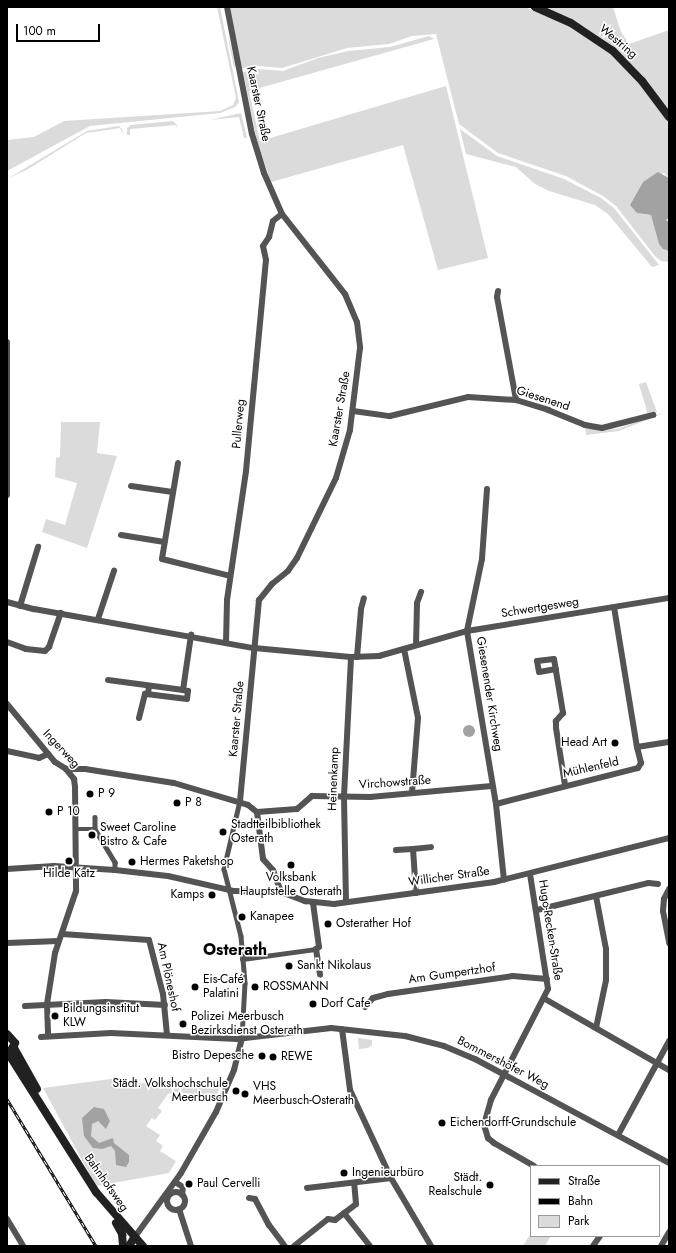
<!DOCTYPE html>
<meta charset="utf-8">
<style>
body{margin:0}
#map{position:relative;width:676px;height:1253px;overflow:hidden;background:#fff;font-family:Jost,sans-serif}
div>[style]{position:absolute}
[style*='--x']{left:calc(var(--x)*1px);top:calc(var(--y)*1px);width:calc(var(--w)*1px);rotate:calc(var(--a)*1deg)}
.green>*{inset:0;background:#dbdbdb}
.water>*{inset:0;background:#a2a2a2}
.round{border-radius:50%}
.pedestrian>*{height:4.5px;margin:-2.25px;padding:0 2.25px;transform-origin:2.25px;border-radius:2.25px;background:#545454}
.minor>*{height:6px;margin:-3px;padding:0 3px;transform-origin:3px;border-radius:3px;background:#545454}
.minor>.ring{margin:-3px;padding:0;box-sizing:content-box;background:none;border:6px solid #545454;border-radius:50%}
.secondary>*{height:8px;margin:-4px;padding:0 4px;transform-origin:4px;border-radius:4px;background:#212121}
.rail>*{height:3px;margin-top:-1.5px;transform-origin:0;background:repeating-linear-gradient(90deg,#fff 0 4.5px,#000 0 9px);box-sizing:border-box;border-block:1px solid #000}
.dots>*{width:11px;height:11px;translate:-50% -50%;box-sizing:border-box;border:2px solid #fff;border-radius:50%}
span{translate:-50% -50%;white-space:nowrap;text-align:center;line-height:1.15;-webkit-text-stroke:3px #fff;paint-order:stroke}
.street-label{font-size:12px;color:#000}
.poi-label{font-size:12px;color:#000}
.right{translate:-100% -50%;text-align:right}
.left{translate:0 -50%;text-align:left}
.district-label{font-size:16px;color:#000;font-weight:700}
.frame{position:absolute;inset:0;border:8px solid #000;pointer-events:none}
.legend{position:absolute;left:530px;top:1165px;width:130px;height:72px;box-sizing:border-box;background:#fff;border:1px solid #999;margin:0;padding:5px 7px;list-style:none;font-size:12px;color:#000}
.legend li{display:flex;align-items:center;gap:8px;height:20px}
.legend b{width:20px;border:1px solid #999}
.scale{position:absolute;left:16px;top:24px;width:84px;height:18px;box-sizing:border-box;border:2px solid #000;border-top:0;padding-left:5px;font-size:12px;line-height:14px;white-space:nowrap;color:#000;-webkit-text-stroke:3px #fff;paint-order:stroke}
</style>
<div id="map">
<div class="green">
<i style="clip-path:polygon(217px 7px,220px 7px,239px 102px,235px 107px,220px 113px,90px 126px,7px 171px,7px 140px,34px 137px,64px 121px,220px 111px,233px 105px,236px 98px)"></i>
<i style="clip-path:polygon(229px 7px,524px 7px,559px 20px,610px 52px,633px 75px,669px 122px,669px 178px,664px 173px,643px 182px,630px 205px,641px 214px,651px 215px,659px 243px,663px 249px,669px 251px,669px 262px,661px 261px,655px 256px,616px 206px,603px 196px,566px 176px,498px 153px,459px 124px,436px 34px,412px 36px,389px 44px,347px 48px,282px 68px,259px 66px,242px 68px)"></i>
<i style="clip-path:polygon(543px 7px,613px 7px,621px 32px,629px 44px,669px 30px,669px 112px,606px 41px,583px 26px)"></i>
<i style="clip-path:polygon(227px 31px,236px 66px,234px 68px)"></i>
<i style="clip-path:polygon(429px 36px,434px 39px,249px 91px,260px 141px,446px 86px,488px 258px,438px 270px,403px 145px,271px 182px,257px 142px,243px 72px,259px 69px,283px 71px,318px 58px,348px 51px,390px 47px)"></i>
<i style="clip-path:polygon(241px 113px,247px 138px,244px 138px,239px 117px,210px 120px)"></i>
<i style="clip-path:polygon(173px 121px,177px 125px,178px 130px,176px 125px,130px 129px,130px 135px,127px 135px,127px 128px,131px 125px)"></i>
<i style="clip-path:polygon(119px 126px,122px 129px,123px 135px,120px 128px,86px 133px,28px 169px,7px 179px,87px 131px)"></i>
<i style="clip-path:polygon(460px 129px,497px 156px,564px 179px,601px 198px,614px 208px,659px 265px,652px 267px,608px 214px,595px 205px,549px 191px,535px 184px,516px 167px,466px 154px)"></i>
<i style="clip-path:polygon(646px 382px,657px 412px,648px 415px,639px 384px)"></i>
<i style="clip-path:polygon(669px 411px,619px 431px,586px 435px,585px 427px,602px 431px,620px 428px)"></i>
<i style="clip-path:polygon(61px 422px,100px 422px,97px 453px,117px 456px,87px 548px,42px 532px,46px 519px,65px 525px,77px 483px,55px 477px,56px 458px,60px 457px)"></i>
<i style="clip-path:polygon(358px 1038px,372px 1040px,372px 1045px,368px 1048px,359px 1049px)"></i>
<i style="clip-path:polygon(118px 1078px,128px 1083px,221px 1085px,213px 1103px,200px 1095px,177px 1092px,168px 1094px,158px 1108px,162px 1111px,155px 1120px,152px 1118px,146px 1126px,160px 1135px,156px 1141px,163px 1146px,160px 1151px,176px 1161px,169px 1173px,96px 1186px,43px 1088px)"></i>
<i style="clip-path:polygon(531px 1233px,531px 1236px,551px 1236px,545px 1246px,523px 1246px)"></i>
</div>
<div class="water">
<i style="clip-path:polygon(658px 172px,669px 178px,669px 218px,666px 220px,669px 222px,669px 251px,663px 249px,659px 244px,651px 215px,637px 213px,630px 205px,643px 182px)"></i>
<i class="round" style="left:463px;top:725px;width:12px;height:12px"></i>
<i style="clip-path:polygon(94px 1107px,104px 1109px,110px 1121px,106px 1129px,98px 1121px,92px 1124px,91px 1136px,99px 1143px,113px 1138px,114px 1143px,129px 1155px,129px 1162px,126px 1167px,116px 1165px,115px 1151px,111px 1146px,102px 1149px,93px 1148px,84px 1136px,82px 1118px)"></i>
</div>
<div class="pedestrian">
<i style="--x:240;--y:801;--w:70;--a:103.2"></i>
<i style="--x:224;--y:869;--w:69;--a:75.8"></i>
<i style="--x:241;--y:936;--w:47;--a:85.1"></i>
<i style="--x:245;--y:983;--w:55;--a:93.1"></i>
<i style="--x:95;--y:817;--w:12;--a:90"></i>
<i style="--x:95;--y:829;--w:39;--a:59"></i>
<i style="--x:115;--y:862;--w:8;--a:90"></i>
<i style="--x:76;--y:829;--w:19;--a:0"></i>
<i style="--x:242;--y:959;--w:75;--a:-7.7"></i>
</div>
<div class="minor">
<i style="--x:227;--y:7;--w:129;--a:78.9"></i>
<i style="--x:252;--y:134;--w:41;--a:72.9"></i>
<i style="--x:264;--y:173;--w:45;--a:66.3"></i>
<i style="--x:282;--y:214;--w:102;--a:51.8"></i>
<i style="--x:345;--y:294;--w:30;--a:67"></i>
<i style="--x:357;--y:322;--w:26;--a:83"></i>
<i style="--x:360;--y:348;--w:83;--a:97"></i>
<i style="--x:350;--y:430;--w:50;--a:106.3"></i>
<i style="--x:336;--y:478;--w:89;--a:116"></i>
<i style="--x:297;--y:558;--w:16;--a:125"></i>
<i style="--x:288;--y:571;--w:21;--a:141"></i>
<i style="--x:272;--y:584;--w:21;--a:129"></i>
<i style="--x:259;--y:600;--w:202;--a:95.4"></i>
<i style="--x:498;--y:291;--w:6;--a:99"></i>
<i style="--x:497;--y:297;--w:105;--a:79.5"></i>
<i style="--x:7;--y:342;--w:153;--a:90"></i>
<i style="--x:353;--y:411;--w:37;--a:8"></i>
<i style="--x:390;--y:416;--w:80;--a:-13.7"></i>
<i style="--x:468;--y:397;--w:48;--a:3.6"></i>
<i style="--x:516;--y:400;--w:34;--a:17"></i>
<i style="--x:548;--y:410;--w:40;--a:22"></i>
<i style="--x:585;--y:425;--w:17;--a:10"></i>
<i style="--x:602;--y:428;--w:53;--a:-14.3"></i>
<i style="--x:178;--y:463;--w:97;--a:99.5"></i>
<i style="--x:162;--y:559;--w:70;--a:14"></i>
<i style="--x:131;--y:486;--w:42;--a:8.1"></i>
<i style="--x:487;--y:489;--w:70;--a:94.1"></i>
<i style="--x:482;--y:559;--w:74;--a:101.8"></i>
<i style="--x:467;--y:631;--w:175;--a:80.5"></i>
<i style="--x:496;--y:804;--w:76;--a:84"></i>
<i style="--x:121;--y:535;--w:44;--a:9.2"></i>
<i style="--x:7;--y:602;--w:28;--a:15"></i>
<i style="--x:34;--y:609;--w:223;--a:10.1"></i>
<i style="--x:254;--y:648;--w:97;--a:5.3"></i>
<i style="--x:351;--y:657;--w:28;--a:-2"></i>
<i style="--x:379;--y:656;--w:91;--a:-15.9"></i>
<i style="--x:467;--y:631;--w:205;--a:-9.3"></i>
<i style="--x:20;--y:606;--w:62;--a:-73"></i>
<i style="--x:614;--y:607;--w:142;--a:80.7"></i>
<i style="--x:98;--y:619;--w:51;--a:-71.6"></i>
<i style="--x:7;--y:642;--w:20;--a:20"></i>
<i style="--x:26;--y:649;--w:19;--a:6"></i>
<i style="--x:45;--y:651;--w:6;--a:-45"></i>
<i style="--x:49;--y:647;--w:36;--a:-71"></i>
<i style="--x:226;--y:642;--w:42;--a:-88.6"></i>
<i style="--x:227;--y:600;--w:130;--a:-81.6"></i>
<i style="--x:246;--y:471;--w:212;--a:-84.6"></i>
<i style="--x:266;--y:260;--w:14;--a:-102"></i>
<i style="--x:263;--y:246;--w:11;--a:-56"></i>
<i style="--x:269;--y:237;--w:16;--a:-76"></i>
<i style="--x:273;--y:221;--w:11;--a:-38"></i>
<i style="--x:416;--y:645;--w:42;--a:-88.6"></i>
<i style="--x:417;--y:603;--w:12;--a:-70"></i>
<i style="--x:404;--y:649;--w:70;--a:78.5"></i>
<i style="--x:418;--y:718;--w:75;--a:94.6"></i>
<i style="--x:357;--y:657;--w:48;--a:-85.2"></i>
<i style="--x:361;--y:609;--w:11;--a:-75"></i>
<i style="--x:556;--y:669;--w:17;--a:170"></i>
<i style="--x:539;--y:672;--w:11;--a:-100"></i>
<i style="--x:537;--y:661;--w:17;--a:-7"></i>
<i style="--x:554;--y:659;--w:55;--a:80.5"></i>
<i style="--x:563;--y:713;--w:11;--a:131"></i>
<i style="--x:556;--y:721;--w:7;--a:90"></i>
<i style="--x:556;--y:728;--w:58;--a:81"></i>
<i style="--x:108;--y:680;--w:76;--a:7.6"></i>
<i style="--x:183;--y:690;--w:5;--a:11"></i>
<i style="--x:188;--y:691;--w:8;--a:97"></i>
<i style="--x:187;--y:699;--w:39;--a:-173"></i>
<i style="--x:148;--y:694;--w:8;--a:-83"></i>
<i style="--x:183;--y:690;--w:56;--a:-81.7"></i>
<i style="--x:7;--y:704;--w:75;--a:50.4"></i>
<i style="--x:55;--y:762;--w:13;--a:32"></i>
<i style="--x:66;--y:769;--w:13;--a:51"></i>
<i style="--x:74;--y:779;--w:8;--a:83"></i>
<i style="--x:75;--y:787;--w:104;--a:89.4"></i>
<i style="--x:76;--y:891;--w:65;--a:108.7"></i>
<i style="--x:55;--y:953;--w:52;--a:98.9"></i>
<i style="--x:47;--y:1004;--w:31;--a:88"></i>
<i style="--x:139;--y:718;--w:25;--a:-76"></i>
<i style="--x:145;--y:694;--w:3;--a:0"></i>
<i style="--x:7;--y:751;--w:33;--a:12"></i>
<i style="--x:39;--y:758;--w:10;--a:-24"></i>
<i style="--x:66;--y:769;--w:19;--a:0"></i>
<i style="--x:85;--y:769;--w:90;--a:8.9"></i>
<i style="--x:174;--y:783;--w:77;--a:16.6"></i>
<i style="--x:248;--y:805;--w:11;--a:38"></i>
<i style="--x:257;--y:812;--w:47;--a:82.7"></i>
<i style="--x:263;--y:859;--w:15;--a:48"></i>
<i style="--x:273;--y:870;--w:23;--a:70"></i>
<i style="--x:496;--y:804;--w:146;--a:-14.2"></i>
<i style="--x:638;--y:768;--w:6;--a:-59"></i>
<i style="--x:641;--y:763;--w:16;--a:-104"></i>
<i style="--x:637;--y:747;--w:32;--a:-9"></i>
<i style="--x:257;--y:812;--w:40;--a:-4.3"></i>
<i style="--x:297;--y:809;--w:20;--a:-41"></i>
<i style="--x:312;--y:796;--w:58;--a:1"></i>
<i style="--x:370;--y:797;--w:122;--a:-5.2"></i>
<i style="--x:396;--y:850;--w:17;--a:-3"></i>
<i style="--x:7;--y:869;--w:47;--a:-3.7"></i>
<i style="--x:54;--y:866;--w:61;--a:3.8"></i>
<i style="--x:115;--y:870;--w:53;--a:6.5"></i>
<i style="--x:168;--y:876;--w:68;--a:12.8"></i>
<i style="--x:234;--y:891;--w:47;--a:1.2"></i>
<i style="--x:281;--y:892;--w:26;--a:21"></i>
<i style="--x:305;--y:901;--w:29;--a:6"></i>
<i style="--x:334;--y:904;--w:162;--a:-7.8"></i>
<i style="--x:494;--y:882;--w:180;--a:-14.1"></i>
<i style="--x:530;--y:874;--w:116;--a:81.1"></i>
<i style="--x:548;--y:989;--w:125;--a:117.2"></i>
<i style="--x:491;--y:1100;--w:26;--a:106"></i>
<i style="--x:484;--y:1125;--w:14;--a:73"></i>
<i style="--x:488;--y:1138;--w:8;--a:40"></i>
<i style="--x:494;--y:1143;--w:46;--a:29.9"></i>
<i style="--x:669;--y:889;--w:11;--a:117"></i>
<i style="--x:664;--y:899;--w:12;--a:95"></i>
<i style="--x:663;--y:911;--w:33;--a:79"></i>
<i style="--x:416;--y:893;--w:44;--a:-93.9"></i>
<i style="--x:413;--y:849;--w:18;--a:-6"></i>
<i style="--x:346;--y:902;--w:106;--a:-91.1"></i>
<i style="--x:344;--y:796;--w:139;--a:-87.1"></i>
<i style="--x:313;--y:903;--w:44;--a:82.2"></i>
<i style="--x:319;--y:947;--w:4;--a:146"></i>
<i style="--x:316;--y:949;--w:26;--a:81"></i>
<i style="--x:537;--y:910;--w:115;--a:-13.6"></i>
<i style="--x:649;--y:883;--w:9;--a:6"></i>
<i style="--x:62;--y:934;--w:87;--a:3.9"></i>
<i style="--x:149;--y:940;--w:56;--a:75.5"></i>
<i style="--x:163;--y:994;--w:41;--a:84.4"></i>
<i style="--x:7;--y:943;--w:51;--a:-2.2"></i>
<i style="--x:545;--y:999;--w:143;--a:29.8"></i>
<i style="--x:25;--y:1006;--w:81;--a:-2.8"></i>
<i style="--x:106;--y:1002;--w:59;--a:2.9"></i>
<i style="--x:365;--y:1007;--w:12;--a:-48"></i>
<i style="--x:373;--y:998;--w:16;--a:-15"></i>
<i style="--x:388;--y:994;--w:126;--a:-8.2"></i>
<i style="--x:513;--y:976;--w:34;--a:5"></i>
<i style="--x:596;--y:1028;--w:49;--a:-78.2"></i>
<i style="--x:606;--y:980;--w:31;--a:-90"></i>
<i style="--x:606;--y:949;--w:54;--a:-100.7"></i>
<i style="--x:342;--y:1029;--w:62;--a:82.5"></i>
<i style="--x:350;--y:1090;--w:97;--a:65"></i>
<i style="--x:391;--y:1178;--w:79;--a:59.5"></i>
<i style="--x:41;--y:1037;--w:70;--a:-3.3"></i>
<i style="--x:111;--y:1033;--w:126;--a:2.7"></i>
<i style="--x:237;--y:1039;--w:95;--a:-6.7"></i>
<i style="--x:331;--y:1028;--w:74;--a:6.2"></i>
<i style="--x:405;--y:1036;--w:40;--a:14.4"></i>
<i style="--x:444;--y:1046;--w:34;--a:23"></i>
<i style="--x:475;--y:1059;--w:220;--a:28.2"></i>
<i style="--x:618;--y:1135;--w:107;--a:-61.5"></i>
<i style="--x:175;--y:1182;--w:9;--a:32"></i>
<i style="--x:183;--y:1187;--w:8;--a:97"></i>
<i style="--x:307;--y:1188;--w:85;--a:-6.8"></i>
<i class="ring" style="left:167px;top:1192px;width:12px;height:12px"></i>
<i style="--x:249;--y:1198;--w:6;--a:9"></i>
<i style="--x:255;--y:1199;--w:30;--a:62"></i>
<i style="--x:269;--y:1225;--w:26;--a:53"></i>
<i style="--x:179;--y:1209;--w:39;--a:72"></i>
<i style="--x:344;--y:1213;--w:42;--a:51.8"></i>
<i style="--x:7;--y:1219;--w:31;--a:59"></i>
<i style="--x:134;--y:1238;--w:80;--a:-54.1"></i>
<i style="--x:181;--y:1173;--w:70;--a:-60.2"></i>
<i style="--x:216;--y:1112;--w:46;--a:-66.8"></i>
<i style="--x:234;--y:1070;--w:33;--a:-76"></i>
<i style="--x:294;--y:1246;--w:43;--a:-38.5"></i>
<i style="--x:328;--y:1219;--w:7;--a:8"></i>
<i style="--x:335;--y:1220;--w:26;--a:-37"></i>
<i style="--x:356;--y:1204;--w:21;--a:-95"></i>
<i style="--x:593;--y:1246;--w:12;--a:-55"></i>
<i style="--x:661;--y:1246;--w:16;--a:-60"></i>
</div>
<div class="secondary">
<i style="--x:535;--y:7;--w:39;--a:24"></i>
<i style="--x:571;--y:23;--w:50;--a:33.7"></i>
<i style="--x:613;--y:51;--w:42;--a:46"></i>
<i style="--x:642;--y:81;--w:45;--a:53.1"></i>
<i style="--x:7;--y:1034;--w:12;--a:48"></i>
<i style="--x:15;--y:1043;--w:10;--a:119"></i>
<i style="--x:14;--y:1048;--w:47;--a:60.7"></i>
<i style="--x:8;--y:1053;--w:165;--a:57.7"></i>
<i style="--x:96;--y:1192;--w:72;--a:49"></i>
<i style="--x:116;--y:1223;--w:13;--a:61"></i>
<i style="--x:122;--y:1234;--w:12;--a:85"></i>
<i style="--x:129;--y:1246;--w:9;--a:-58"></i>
</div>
<div class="rail">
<i style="--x:7;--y:1099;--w:172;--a:58.8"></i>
</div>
<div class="dots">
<i style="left:615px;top:743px;background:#000"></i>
<i style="left:90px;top:794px;background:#000"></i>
<i style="left:177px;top:803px;background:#000"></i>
<i style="left:49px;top:812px;background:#000"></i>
<i style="left:223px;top:832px;background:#000"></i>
<i style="left:92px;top:835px;background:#000"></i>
<i style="left:69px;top:861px;background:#000"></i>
<i style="left:132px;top:862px;background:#000"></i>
<i style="left:291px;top:865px;background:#000"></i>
<i style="left:212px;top:895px;background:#000"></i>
<i style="left:242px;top:917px;background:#000"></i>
<i style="left:328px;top:924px;background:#000"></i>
<i style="left:289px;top:966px;background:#000"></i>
<i style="left:195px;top:987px;background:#000"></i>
<i style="left:255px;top:987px;background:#000"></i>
<i style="left:313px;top:1004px;background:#000"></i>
<i style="left:55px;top:1016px;background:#000"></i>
<i style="left:183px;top:1024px;background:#000"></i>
<i style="left:262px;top:1056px;background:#000"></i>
<i style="left:273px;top:1057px;background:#000"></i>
<i style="left:236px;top:1091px;background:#000"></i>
<i style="left:245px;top:1094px;background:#000"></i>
<i style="left:442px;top:1123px;background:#000"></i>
<i style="left:344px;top:1173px;background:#000"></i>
<i style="left:189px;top:1184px;background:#000"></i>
<i style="left:490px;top:1185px;background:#000"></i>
</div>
<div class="street-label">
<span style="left:618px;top:42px;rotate:40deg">Westring</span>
<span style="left:258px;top:104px;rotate:78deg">Kaarster Straße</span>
<span style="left:543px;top:399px;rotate:18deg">Giesenend</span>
<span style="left:340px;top:409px;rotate:-80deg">Kaarster Straße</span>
<span style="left:239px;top:424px;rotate:-85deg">Pullerweg</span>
<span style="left:540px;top:608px;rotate:-9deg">Schwertgesweg</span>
<span style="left:489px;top:694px;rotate:81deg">Giesenender Kirchweg</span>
<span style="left:237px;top:719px;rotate:-85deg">Kaarster Straße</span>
<span style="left:61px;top:749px;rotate:47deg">Ingerweg</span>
<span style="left:591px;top:768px;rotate:-13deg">Mühlenfeld</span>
<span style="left:334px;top:779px;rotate:-88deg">Heinenkamp</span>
<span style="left:395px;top:783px;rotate:-4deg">Virchowstraße</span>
<span style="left:449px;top:877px;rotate:-8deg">Willicher Straße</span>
<span style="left:550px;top:930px;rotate:81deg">Hugo-Recken-Straße</span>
<span style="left:452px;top:974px;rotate:-8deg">Am Gumpertzhof</span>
<span style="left:168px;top:977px;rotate:78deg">Am Plöneshof</span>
<span style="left:503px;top:1063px;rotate:27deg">Bommershöfer Weg</span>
<span style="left:106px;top:1183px;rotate:55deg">Bahnhofsweg</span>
</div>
<div class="poi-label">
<span class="right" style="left:607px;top:743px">Head Art</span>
<span class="left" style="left:98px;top:794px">P 9</span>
<span class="left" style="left:185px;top:803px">P 8</span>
<span class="left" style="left:57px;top:812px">P 10</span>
<span class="left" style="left:231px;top:832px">Stadtteilbibliothek<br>Osterath</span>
<span class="left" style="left:100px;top:835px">Sweet Caroline<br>Bistro &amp; Cafe</span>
<span class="left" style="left:140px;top:862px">Hermes Paketshop</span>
<span style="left:69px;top:874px">Hilde Katz</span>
<span style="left:291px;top:885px">Volksbank<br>Hauptstelle Osterath</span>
<span class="right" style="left:204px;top:895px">Kamps</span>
<span class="left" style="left:250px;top:917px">Kanapee</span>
<span class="left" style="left:336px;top:924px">Osterather Hof</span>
<span class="left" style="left:297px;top:966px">Sankt Nikolaus</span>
<span class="left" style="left:203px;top:987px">Eis-Café<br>Palatini</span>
<span class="left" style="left:263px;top:987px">ROSSMANN</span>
<span class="left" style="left:321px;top:1004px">Dorf Cafe</span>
<span class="left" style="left:63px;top:1016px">Bildungsinstitut<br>KLW</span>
<span class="left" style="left:191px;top:1024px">Polizei Meerbusch<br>Bezirksdienst Osterath</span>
<span class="right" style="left:254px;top:1056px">Bistro Depesche</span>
<span class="left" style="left:281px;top:1057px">REWE</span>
<span class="right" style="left:228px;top:1091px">Städt. Volkshochschule<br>Meerbusch</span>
<span class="left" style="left:253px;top:1094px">VHS<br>Meerbusch-Osterath</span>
<span class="left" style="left:450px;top:1123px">Eichendorff-Grundschule</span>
<span class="left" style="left:352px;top:1173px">Ingenieurbüro</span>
<span class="right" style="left:482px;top:1185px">Städt.<br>Realschule</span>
<span class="left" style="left:197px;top:1184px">Paul Cervelli</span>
</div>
<div class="district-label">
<span style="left:235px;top:950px">Osterath</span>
</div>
<div class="frame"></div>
<ul class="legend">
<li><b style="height:5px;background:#212121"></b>Straße</li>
<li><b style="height:5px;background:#000"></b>Bahn</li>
<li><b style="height:11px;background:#dbdbdb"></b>Park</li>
</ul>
<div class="scale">100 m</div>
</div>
